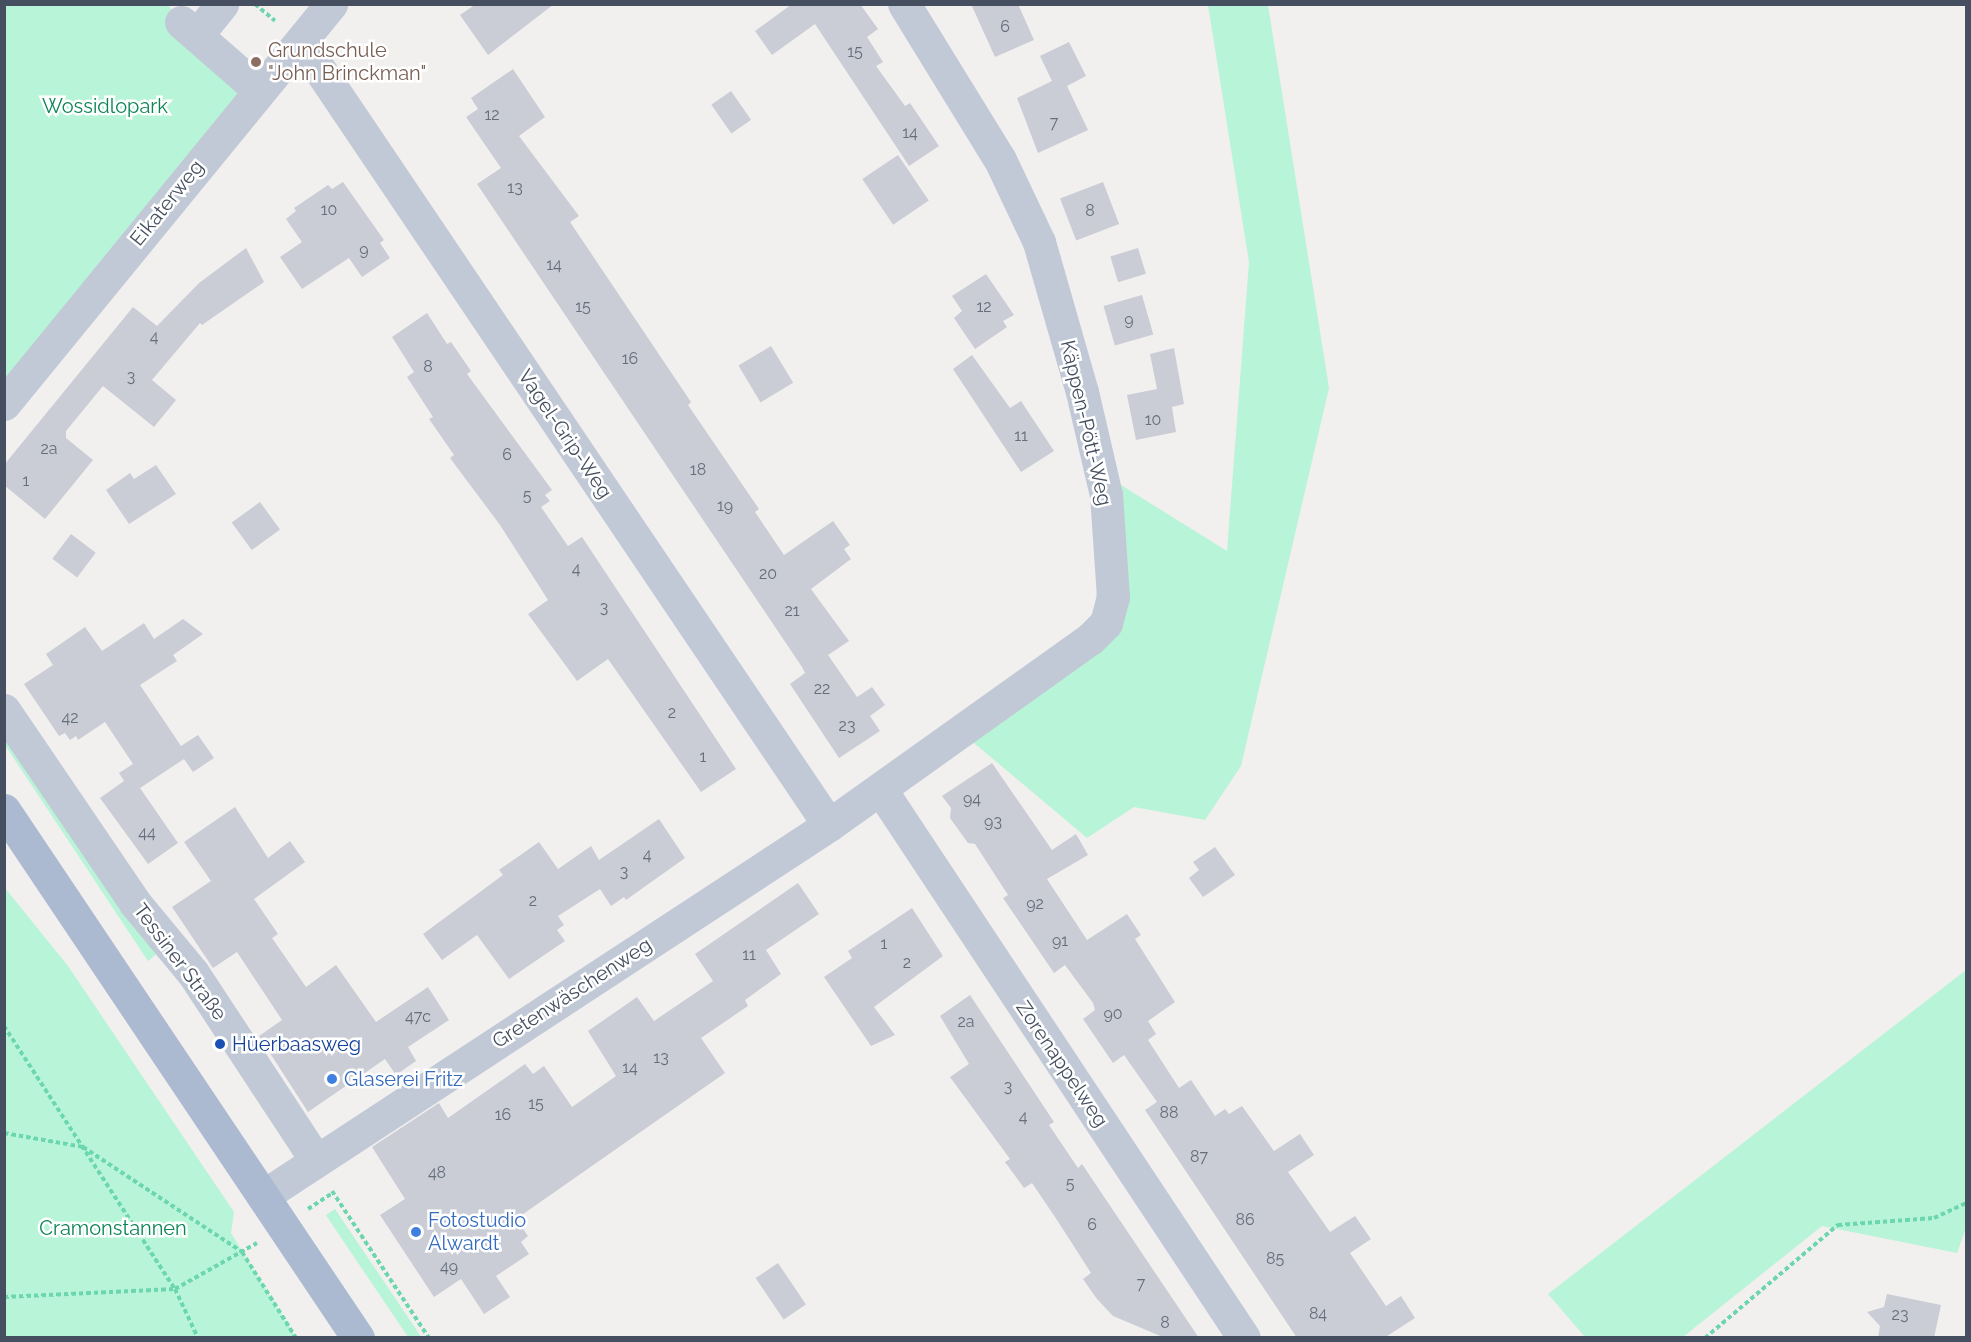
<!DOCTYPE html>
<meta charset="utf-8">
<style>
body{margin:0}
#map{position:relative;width:1971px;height:1342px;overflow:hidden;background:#f2efef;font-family:Raleway,sans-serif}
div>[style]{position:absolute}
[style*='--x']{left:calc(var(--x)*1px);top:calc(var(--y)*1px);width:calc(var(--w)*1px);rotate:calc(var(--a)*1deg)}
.green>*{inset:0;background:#b8f4d7;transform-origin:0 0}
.building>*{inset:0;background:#cacdd5;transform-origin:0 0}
.path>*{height:4px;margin-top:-2px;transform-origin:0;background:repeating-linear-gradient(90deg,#6cd7af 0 4.5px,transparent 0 7.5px)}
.minor>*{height:33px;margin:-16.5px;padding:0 16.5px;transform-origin:16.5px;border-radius:16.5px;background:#c1c9d6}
.major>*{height:33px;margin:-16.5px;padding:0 16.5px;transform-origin:16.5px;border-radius:16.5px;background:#abbad1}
.dots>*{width:16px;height:16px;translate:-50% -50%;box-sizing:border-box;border:3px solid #fff;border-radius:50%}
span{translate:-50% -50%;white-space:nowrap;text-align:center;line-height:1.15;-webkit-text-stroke:5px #fff;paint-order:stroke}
.number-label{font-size:16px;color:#666e7c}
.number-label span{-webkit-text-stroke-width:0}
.education-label{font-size:20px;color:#785e54}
.left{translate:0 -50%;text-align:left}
.park-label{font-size:20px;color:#0c8456}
.street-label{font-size:20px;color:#454f5f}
.transit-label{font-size:20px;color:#164399}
.shop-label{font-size:20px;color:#366cbe}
.frame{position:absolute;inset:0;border:6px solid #454f5f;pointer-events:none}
</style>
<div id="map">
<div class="green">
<i style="clip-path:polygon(5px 5px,167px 5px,256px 82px,5px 389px)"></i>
<i style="clip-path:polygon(1208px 5px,1268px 5px,1329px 388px,1241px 766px,1205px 820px,1134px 807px,1087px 838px,961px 732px,1090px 639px,1113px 480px,1227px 551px,1249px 262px)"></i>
<i style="clip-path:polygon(4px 724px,158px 953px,148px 961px,5px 745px)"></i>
<i style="clip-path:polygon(5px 888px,68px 966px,234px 1212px,231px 1233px,296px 1337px,5px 1337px)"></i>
<i style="clip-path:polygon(1966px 970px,1966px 1228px,1957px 1253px,1822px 1226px,1683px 1337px,1585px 1337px,1548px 1294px)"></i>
<i style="left:335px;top:1209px;width:154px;height:11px;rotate:56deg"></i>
</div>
<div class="building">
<i style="clip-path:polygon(476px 4px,554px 4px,488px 55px,460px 15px)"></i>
<i style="clip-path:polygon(792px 4px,860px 4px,878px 29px,867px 37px,883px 62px,876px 66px,905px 106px,910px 103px,939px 146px,909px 166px,815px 24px,772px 55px,755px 31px)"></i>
<i style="clip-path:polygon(971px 4px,1018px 4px,1034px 40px,995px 57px)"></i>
<i style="clip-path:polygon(1069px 42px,1086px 76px,1067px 86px,1088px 130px,1038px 153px,1017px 98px,1052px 81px,1040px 56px)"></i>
<i style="clip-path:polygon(513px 69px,545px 117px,519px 136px,579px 216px,570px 222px,691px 402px,688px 405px,759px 509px,755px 512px,784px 555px,833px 521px,850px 545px,844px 549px,851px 559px,811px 589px,849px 641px,828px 655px,857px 697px,872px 687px,885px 705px,870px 716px,880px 731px,839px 758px,790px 684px,805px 673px,802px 667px,477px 184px,501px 168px,466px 117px,478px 109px,471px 98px)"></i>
<i style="left:731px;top:91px;width:35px;height:24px;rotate:55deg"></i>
<i style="left:898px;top:155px;width:55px;height:43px;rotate:56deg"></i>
<i style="clip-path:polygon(343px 182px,384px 240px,380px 243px,390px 258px,362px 277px,349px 258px,302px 289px,280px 257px,302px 242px,286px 219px,296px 211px,294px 208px,328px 185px,332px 189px)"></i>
<i style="left:1103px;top:182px;width:45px;height:46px;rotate:69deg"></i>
<i style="clip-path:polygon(246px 248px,264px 282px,202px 325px,200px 323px,152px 380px,176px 400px,154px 427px,103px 386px,66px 431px,66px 438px,93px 460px,45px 519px,4px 485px,4px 465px,133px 307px,157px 326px,199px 283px)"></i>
<i style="left:1138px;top:248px;width:27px;height:29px;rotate:73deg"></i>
<i style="clip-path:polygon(986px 274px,1014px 315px,1003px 321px,1007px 327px,975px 349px,954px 318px,962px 311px,952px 296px)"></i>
<i style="left:1142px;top:295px;width:41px;height:40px;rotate:74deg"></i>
<i style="clip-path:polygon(427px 313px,447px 344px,451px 342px,471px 371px,467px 374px,552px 490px,545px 495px,550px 501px,541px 507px,568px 546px,582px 537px,736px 769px,701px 792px,608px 659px,577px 681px,528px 614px,548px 600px,500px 525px,450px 458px,454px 455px,429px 419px,433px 417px,407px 377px,414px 372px,392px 337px)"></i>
<i style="left:771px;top:346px;width:43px;height:38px;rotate:59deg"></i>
<i style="clip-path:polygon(1174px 348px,1184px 404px,1172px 407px,1176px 432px,1136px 440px,1127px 395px,1157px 389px,1150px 354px)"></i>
<i style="clip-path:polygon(972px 355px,1010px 408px,1021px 401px,1054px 451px,1021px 472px,953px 369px)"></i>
<i style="clip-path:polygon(156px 465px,176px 494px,129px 524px,106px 490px,130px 473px,134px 479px)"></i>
<i style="left:260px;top:502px;width:34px;height:35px;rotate:54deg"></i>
<i style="left:71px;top:534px;width:31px;height:31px;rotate:37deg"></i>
<i style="clip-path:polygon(183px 619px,203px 634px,173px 655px,177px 661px,140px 685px,181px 746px,198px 735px,214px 758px,193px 772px,184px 759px,140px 788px,178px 843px,148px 864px,100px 798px,124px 781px,119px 773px,133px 764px,105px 722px,78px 740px,76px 736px,70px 740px,65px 733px,59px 736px,24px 684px,53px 665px,46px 654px,85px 627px,102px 651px,144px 623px,154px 639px)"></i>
<i style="clip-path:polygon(992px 763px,1052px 850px,1076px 834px,1088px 855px,1047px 879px,1087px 940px,1127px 914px,1141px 935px,1135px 939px,1175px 1002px,1148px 1021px,1156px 1034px,1148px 1040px,1179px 1088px,1191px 1080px,1215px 1116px,1225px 1109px,1229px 1114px,1242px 1106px,1274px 1151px,1300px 1134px,1314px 1155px,1288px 1172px,1330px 1232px,1355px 1216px,1371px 1239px,1350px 1253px,1386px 1306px,1401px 1296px,1415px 1318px,1384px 1338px,1297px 1338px,1145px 1110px,1157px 1102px,1124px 1055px,1113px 1063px,1083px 1019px,1095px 1010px,1093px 1003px,1065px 965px,1054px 973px,1003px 898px,1008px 895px,975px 844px,968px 843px,950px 818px,951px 808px,942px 796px)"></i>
<i style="clip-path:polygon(235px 807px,268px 858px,290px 841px,305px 862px,254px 899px,278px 934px,272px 938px,306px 987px,336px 965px,376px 1022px,428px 987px,449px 1020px,408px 1047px,416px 1061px,396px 1075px,385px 1059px,308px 1112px,259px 1036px,282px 1020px,237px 952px,213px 968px,172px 907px,211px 881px,184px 842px)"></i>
<i style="clip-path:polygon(659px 819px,685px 858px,626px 900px,624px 897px,611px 906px,600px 889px,558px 916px,564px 925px,557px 930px,565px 941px,509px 979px,477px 935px,442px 960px,423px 934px,503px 875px,499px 870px,539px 842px,558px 869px,591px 846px,599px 860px)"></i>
<i style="clip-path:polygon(1215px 847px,1235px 875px,1203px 897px,1189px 878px,1199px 870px,1193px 862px)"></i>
<i style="clip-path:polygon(798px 883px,819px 914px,766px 950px,781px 974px,745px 1000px,748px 1006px,701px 1038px,725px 1073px,516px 1219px,528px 1236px,521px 1242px,529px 1254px,496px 1276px,510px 1297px,484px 1314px,461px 1279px,434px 1297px,380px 1215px,405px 1199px,372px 1147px,439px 1103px,448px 1118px,525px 1064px,533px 1074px,544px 1066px,572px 1107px,616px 1076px,588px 1031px,637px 997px,654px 1021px,713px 981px,695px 954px)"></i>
<i style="clip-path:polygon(912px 908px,943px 956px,874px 1007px,895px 1035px,871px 1046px,824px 977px,852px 958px,848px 951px)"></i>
<i style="clip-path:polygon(970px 995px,1054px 1122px,1049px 1125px,1078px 1168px,1082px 1164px,1199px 1338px,1165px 1338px,1113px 1316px,1097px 1299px,1083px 1279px,1091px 1273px,1057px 1220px,1032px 1183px,1024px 1188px,1005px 1162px,1010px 1159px,950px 1077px,969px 1064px,940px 1016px)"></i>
<i style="left:778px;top:1263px;width:50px;height:27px;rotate:56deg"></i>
<i style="clip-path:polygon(1887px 1294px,1941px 1305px,1934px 1338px,1878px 1338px,1880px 1326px,1867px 1312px,1884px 1307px)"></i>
</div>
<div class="path">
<i style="--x:255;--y:4;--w:26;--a:40"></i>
<i style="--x:4;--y:1026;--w:314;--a:57"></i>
<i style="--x:175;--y:1289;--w:54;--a:64.9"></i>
<i style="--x:4;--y:1133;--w:80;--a:10"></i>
<i style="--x:83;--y:1147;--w:191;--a:33.4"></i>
<i style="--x:242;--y:1252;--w:102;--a:57.9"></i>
<i style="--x:332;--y:1191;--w:176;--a:56.6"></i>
<i style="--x:308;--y:1209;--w:30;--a:-33"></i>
<i style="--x:4;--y:1297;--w:171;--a:-2.7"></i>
<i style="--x:175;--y:1289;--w:94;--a:-29.3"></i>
<i style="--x:1705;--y:1338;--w:175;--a:-40.4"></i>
<i style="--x:1838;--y:1225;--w:96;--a:-4.2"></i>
<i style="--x:1934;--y:1218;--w:35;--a:-25"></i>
</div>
<div class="minor">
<i style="--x:181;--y:22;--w:103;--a:41.1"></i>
<i style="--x:197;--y:35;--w:40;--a:-51"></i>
<i style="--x:301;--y:42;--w:944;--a:56.01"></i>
<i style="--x:4;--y:404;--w:517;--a:-50.73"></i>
<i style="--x:4;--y:710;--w:233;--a:55.8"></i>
<i style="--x:135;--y:903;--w:91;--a:50.4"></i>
<i style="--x:193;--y:973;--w:224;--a:56.7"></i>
<i style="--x:881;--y:790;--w:657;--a:56.48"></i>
<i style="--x:263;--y:1196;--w:677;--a:-33.24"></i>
<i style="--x:829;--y:825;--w:320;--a:-35.5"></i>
<i style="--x:1090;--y:639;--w:23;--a:-45"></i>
<i style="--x:1106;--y:623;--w:27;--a:-75"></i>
<i style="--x:1113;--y:597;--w:102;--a:-93.9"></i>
<i style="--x:1106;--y:495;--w:106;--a:-103.1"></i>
<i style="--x:1082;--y:392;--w:156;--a:-106"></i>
<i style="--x:1039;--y:242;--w:91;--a:-115.4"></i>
<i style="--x:1000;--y:160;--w:183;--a:-121.6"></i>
</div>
<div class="major">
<i style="--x:4;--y:810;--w:636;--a:56.16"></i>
</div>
<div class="dots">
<i style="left:256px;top:62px;background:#8d6e63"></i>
<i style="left:220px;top:1044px;background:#1a4fb4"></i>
<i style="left:332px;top:1079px;background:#3f7fe0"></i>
<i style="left:416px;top:1232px;background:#3f7fe0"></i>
</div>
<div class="number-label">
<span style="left:1005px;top:27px">6</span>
<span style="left:855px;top:52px">15</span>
<span style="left:492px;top:115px">12</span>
<span style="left:1054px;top:123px">7</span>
<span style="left:910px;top:133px">14</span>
<span style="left:515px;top:188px">13</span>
<span style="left:329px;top:210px">10</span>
<span style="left:1090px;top:211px">8</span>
<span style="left:364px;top:250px">9</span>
<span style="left:554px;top:265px">14</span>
<span style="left:583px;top:307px">15</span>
<span style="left:984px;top:307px">12</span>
<span style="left:1129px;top:320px">9</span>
<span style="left:154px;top:337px">4</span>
<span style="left:630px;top:359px">16</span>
<span style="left:428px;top:367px">8</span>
<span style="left:131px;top:377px">3</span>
<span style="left:1153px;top:420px">10</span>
<span style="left:1021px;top:436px">11</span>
<span style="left:49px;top:449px">2a</span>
<span style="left:507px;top:455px">6</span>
<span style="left:698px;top:470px">18</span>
<span style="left:26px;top:481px">1</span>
<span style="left:527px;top:496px">5</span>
<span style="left:725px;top:506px">19</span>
<span style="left:576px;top:569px">4</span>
<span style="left:768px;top:574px">20</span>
<span style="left:604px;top:608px">3</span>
<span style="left:792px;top:611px">21</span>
<span style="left:822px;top:689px">22</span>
<span style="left:672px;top:713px">2</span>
<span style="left:70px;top:718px">42</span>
<span style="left:847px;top:726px">23</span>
<span style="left:703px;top:757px">1</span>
<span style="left:972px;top:799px">94</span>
<span style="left:993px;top:822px">93</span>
<span style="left:147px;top:833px">44</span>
<span style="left:647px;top:855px">4</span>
<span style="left:624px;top:872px">3</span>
<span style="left:533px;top:901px">2</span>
<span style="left:1035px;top:904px">92</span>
<span style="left:1060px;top:941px">91</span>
<span style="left:884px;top:944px">1</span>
<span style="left:749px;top:955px">11</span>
<span style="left:907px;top:963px">2</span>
<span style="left:1113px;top:1014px">90</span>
<span style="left:418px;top:1017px">47c</span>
<span style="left:966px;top:1022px">2a</span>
<span style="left:661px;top:1058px">13</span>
<span style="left:630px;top:1068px">14</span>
<span style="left:1008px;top:1087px">3</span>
<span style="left:536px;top:1104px">15</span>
<span style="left:1169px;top:1113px">88</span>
<span style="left:503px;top:1115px">16</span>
<span style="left:1023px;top:1117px">4</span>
<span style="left:1199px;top:1157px">87</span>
<span style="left:437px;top:1173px">48</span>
<span style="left:1070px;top:1184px">5</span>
<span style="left:1245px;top:1220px">86</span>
<span style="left:1092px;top:1225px">6</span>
<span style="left:1275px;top:1259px">85</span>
<span style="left:449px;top:1267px">49</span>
<span style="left:1141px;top:1284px">7</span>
<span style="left:1318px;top:1314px">84</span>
<span style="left:1900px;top:1315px">23</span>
<span style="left:1165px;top:1323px">8</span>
</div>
<div class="education-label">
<span class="left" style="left:268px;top:62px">Grundschule<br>"John Brinckman"</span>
</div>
<div class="park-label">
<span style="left:105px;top:106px">Wossidlopark</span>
<span style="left:113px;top:1228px">Cramonstannen</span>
</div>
<div class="street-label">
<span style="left:167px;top:203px;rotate:-51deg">Eikaterweg</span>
<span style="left:1086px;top:423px;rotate:77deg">Käppen-Pött-Weg</span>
<span style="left:565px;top:434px;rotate:56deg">Vagel-Grip-Weg</span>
<span style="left:180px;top:962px;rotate:53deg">Tessiner Straße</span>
<span style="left:572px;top:993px;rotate:-33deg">Gretenwäschenweg</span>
<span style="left:1062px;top:1064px;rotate:56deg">Zorenappelweg</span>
</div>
<div class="transit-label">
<span class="left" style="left:232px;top:1044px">Hüerbaasweg</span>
</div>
<div class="shop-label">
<span class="left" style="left:344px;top:1079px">Glaserei Fritz</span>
<span class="left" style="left:428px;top:1232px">Fotostudio<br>Alwardt</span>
</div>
<div class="frame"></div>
</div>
